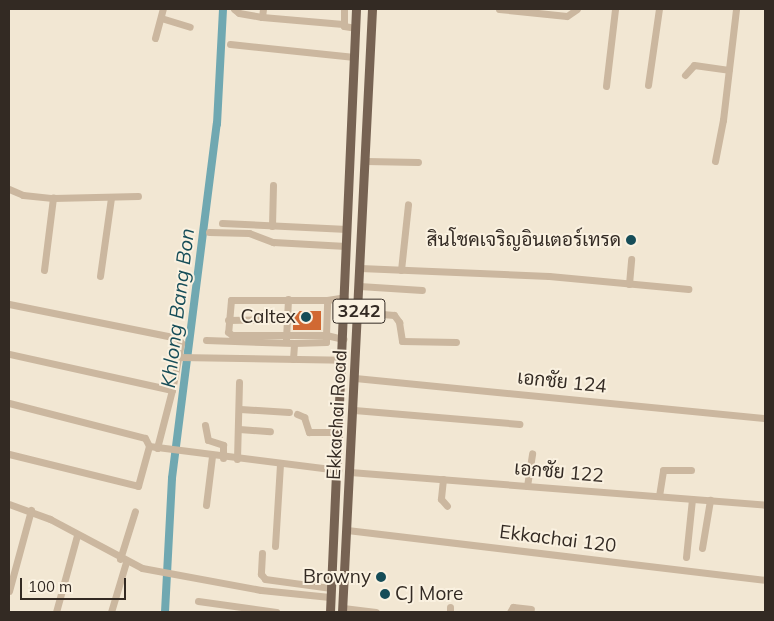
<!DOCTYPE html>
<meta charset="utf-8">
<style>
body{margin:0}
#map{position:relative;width:774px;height:621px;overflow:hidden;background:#f2e7d3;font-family:Mulish,Sarabun,sans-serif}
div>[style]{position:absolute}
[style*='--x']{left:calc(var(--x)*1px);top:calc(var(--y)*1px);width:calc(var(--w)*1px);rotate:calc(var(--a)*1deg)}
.canal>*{height:8px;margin:-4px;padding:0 4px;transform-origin:4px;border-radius:4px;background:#70a8b1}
.building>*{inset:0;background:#d16933;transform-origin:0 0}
.minor>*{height:7px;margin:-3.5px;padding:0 3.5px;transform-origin:3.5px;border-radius:3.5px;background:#cbb79f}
.major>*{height:9px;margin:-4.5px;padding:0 4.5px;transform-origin:4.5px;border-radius:4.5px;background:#776353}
.dots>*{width:14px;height:14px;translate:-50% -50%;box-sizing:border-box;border:2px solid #faf1e0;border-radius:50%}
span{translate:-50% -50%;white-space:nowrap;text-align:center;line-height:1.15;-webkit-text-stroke:4px #faf1e0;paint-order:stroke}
.shield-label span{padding:1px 4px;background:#faf1e0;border:1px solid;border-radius:4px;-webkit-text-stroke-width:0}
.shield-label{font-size:18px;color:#332a23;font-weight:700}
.poi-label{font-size:19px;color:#332a23}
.right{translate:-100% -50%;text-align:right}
.left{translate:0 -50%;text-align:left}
.street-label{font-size:19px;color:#332a23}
.water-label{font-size:20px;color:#164d58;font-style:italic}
.frame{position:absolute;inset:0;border:10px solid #332a23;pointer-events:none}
.scale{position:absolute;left:20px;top:578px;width:106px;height:22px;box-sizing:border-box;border:2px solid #332a23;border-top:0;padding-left:6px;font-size:15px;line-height:18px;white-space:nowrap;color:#332a23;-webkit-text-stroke:4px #faf1e0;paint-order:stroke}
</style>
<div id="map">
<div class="canal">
<i style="--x:165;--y:612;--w:134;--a:-87"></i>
<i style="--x:172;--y:478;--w:357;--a:-82.8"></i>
<i style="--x:217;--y:124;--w:115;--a:-87"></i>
</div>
<div class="building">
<i style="left:293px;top:311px;width:28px;height:19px"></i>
</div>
<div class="minor">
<i style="--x:234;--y:9;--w:6;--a:39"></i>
<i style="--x:239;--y:13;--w:23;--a:10"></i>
<i style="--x:262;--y:17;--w:8;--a:-83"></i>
<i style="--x:344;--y:9;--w:17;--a:90"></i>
<i style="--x:344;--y:26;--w:11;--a:10"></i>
<i style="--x:499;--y:9;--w:68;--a:5.9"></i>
<i style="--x:567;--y:16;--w:12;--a:-35"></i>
<i style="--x:262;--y:17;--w:81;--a:4.9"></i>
<i style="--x:161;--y:18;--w:30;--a:17"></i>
<i style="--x:155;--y:38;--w:30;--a:-75"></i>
<i style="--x:230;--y:44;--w:125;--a:6"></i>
<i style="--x:685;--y:75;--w:13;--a:-48"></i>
<i style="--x:694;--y:65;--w:35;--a:8"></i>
<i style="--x:648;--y:85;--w:77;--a:-81.8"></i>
<i style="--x:606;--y:86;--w:78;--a:-83.3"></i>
<i style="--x:366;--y:161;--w:52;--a:1.1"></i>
<i style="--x:715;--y:161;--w:42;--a:-79"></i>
<i style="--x:723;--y:120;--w:112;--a:-83.3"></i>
<i style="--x:9;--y:189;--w:15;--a:23"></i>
<i style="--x:23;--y:195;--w:30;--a:6"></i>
<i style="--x:53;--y:198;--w:85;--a:-1.3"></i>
<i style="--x:222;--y:223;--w:125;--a:2.7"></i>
<i style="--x:272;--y:226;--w:41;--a:-88.6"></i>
<i style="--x:209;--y:232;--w:40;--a:1.4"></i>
<i style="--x:249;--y:233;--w:26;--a:21"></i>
<i style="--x:273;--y:242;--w:73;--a:3.1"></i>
<i style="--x:360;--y:268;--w:189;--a:2.4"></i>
<i style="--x:549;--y:276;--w:140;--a:5.3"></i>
<i style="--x:44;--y:270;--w:73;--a:-82.9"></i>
<i style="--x:401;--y:270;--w:66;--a:-83.9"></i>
<i style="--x:100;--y:276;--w:79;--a:-82"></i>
<i style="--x:629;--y:284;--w:25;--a:-85"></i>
<i style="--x:359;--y:286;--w:63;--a:3.6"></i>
<i style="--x:327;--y:300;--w:18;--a:-9"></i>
<i style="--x:9;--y:304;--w:172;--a:11.4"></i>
<i style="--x:178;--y:338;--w:6;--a:59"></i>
<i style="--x:181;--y:343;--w:48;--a:100.8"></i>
<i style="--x:172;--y:390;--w:167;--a:-167.5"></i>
<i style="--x:359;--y:312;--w:35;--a:5"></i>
<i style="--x:394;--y:315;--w:9;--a:54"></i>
<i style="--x:399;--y:322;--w:19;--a:81"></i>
<i style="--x:402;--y:341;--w:54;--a:1.1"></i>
<i style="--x:228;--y:320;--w:58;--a:-1"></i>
<i style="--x:286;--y:339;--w:40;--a:-87.1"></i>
<i style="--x:206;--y:340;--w:88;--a:2"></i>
<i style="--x:179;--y:357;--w:164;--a:1"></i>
<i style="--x:293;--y:359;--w:16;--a:-86"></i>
<i style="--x:294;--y:343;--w:32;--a:-2"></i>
<i style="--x:326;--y:342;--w:7;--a:-90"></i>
<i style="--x:326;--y:335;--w:33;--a:-88"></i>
<i style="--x:327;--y:302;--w:2;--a:-90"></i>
<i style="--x:327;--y:300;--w:96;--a:180"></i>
<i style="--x:231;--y:300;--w:32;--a:95"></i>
<i style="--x:228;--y:332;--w:5;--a:37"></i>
<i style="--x:232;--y:335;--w:94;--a:0"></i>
<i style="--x:326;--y:335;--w:18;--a:13"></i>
<i style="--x:355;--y:378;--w:412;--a:5.6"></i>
<i style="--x:9;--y:403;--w:140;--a:14.4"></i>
<i style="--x:145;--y:438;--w:9;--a:63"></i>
<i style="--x:149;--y:446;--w:191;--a:7.2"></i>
<i style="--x:240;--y:409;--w:49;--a:3.5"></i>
<i style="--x:354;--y:410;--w:166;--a:4.8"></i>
<i style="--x:297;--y:414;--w:8;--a:23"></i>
<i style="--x:304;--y:417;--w:16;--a:72"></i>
<i style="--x:309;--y:432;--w:31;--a:0"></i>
<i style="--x:205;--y:425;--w:15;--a:79"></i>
<i style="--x:208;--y:440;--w:16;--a:18"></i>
<i style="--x:223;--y:445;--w:13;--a:90"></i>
<i style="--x:239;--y:429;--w:31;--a:4"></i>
<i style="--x:157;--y:448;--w:60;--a:-75.5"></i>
<i style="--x:9;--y:454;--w:133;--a:13.9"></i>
<i style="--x:138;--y:486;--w:41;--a:-74.6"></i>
<i style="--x:237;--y:459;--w:77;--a:-88.5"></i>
<i style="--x:350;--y:472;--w:416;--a:4.5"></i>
<i style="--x:443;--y:479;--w:20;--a:96"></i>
<i style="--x:441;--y:499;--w:9;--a:49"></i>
<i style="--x:527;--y:486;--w:33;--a:-81"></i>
<i style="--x:659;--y:496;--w:26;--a:-81"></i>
<i style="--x:663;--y:470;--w:28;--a:0"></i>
<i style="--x:9;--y:504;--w:44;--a:20.1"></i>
<i style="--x:50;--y:519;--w:104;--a:28"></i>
<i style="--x:142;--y:568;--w:121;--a:10.5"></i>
<i style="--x:261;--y:590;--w:69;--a:5.8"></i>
<i style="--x:206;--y:505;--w:49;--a:-83"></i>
<i style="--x:347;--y:530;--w:421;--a:6.8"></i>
<i style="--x:275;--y:546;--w:82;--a:-86.5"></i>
<i style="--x:702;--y:548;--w:49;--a:-80.5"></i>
<i style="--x:262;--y:553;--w:21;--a:93"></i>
<i style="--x:261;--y:574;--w:6;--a:51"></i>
<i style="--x:265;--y:579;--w:67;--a:7.8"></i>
<i style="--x:686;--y:557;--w:58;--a:-84.1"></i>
<i style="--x:120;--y:559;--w:50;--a:-72.6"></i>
<i style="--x:9;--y:591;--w:84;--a:-74.8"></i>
<i style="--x:198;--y:601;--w:79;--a:8"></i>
<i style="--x:343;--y:608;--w:33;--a:7"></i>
<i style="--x:56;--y:612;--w:80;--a:-74.7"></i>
<i style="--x:111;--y:612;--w:52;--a:-73.3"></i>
<i style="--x:450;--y:612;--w:5;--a:-90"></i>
<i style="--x:510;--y:612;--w:6;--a:-59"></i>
<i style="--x:513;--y:607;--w:18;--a:6"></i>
</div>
<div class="major">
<i style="--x:330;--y:612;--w:604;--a:-87.53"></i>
<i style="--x:342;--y:612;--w:604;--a:-87.15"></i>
</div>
<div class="dots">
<i style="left:631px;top:240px;background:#164d58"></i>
<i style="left:306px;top:317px;background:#164d58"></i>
<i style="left:381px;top:577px;background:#164d58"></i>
<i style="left:385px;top:594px;background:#164d58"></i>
</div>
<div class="shield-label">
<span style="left:359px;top:311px">3242</span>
</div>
<div class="poi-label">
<span class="right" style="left:621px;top:240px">สินโชคเจริญอินเตอร์เทรด</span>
<span class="right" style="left:296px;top:317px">Caltex</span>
<span class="right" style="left:371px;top:577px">Browny</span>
<span class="left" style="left:395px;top:594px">CJ More</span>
</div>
<div class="street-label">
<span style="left:562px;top:382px;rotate:6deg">เอกชัย 124</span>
<span style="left:337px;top:415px;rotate:-87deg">Ekkachai Road</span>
<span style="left:559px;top:472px;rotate:5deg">เอกชัย 122</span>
<span style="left:558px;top:539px;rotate:7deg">Ekkachai 120</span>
</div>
<div class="water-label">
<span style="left:177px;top:308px;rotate:-83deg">Khlong Bang Bon</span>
</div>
<div class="frame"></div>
<div class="scale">100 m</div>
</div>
